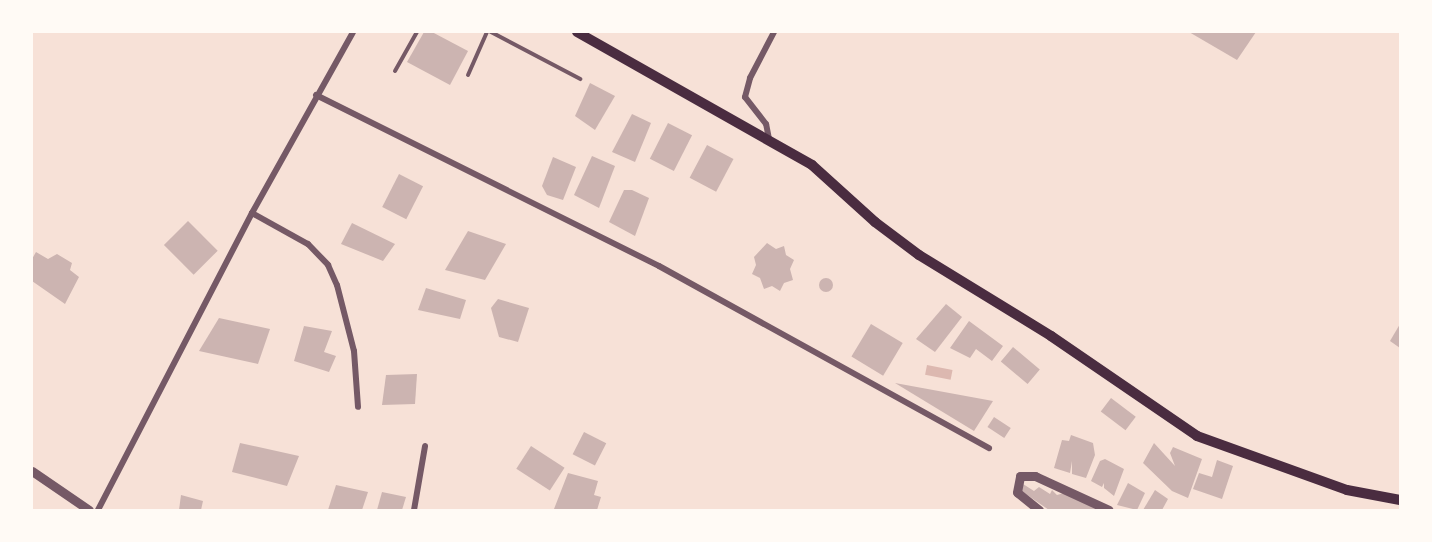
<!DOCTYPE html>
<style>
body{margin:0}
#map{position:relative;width:1432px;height:542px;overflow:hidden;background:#f7e1d7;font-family:"PT Sans Narrow",sans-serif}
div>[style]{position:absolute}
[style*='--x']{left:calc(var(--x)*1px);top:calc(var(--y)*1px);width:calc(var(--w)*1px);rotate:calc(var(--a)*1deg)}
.water>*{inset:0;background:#dcb8b0;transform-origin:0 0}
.building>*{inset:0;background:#ccb4b1;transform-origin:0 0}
.round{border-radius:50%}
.service>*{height:4px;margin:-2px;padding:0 2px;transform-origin:2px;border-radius:2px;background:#755966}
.minor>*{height:6px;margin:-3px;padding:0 3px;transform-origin:3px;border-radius:3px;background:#755966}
.tertiary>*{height:9px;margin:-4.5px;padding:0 4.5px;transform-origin:4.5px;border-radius:4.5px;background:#755966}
.secondary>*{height:10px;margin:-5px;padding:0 5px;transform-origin:5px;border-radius:5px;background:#4a2c40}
span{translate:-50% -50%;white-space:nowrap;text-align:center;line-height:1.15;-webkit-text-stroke:4.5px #fffaf5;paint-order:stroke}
.frame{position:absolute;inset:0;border:33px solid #fffaf5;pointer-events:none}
</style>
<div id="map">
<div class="water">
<i style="left:927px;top:365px;width:26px;height:10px;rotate:11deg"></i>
</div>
<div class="building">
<i style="clip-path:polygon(424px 32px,432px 32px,468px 51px,450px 85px,407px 62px)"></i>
<i style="clip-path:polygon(1189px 32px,1256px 32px,1237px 60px)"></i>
<i style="clip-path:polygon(590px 83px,615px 96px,595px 130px,575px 116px)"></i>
<i style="clip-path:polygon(632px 114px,651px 123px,635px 162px,612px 152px)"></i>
<i style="left:668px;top:123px;width:27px;height:40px;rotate:27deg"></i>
<i style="left:707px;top:145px;width:30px;height:37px;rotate:28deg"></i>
<i style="clip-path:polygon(592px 156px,615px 166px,599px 208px,574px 195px)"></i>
<i style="clip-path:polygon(553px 157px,576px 167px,563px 200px,547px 195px,542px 186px)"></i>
<i style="left:399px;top:174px;width:27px;height:37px;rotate:27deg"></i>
<i style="clip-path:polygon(624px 190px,632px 190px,649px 198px,635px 236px,609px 222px)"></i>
<i style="left:188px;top:221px;width:42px;height:34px;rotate:45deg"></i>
<i style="clip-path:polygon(352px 223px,395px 244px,383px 261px,341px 244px)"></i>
<i style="clip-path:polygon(468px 231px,506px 244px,485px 280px,445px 270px)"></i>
<i style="clip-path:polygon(767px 243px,776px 249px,784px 246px,786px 255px,794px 260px,790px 269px,793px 280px,784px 283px,780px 291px,772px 286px,764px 289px,760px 278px,752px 274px,756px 265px,754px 257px)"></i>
<i style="clip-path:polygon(36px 252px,48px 259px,57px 254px,72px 263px,70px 270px,79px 277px,65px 304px,32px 281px,32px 259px)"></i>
<i class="round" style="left:819px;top:278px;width:14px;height:14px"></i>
<i style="clip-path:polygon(426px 288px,466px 300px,460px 319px,418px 310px)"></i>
<i style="clip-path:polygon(498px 299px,529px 308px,518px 342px,499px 337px,491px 308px)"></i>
<i style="clip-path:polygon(946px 304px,962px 317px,935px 352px,916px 339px)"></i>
<i style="clip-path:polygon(219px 318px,270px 329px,258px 364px,199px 351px)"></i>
<i style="clip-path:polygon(969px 321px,1003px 346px,992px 361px,976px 349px,970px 358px,950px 348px)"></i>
<i style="left:871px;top:324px;width:37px;height:38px;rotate:31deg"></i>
<i style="clip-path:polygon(1400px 324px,1400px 348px,1390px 341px)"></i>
<i style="clip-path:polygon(304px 326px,332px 331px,324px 352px,336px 356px,329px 372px,294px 361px)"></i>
<i style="left:1013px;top:347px;width:35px;height:19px;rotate:40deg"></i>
<i style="clip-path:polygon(417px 374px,415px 404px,382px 405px,386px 375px)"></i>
<i style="clip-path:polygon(895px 383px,993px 401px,974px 431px)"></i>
<i style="left:1111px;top:398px;width:31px;height:17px;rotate:37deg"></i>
<i style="left:994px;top:417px;width:20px;height:12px;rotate:33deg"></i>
<i style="left:584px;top:432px;width:25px;height:25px;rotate:27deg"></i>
<i style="clip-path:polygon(1071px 435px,1093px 443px,1095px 455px,1086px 478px,1072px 474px,1072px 461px,1070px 473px,1054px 468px,1062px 440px,1069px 441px)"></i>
<i style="clip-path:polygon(240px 443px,299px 456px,287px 486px,232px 472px)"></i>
<i style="clip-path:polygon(1154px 443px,1175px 466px,1170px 453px,1173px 447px,1202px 459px,1188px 498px,1172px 491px,1143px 463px)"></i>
<i style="left:531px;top:446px;width:40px;height:27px;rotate:33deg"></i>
<i style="clip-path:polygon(1105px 459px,1124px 469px,1114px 496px,1104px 488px,1104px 483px,1102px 487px,1091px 481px,1100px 461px)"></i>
<i style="clip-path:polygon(1217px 460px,1233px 466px,1222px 499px,1193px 489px,1199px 473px,1212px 477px)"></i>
<i style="clip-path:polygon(568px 473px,598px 481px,594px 495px,601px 497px,597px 510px,554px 509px)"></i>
<i style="clip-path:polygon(1128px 483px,1145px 493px,1137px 510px,1117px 505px)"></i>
<i style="clip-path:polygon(1023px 484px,1034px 491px,1039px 487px,1050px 494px,1052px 490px,1057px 495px,1064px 493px,1102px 510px,1049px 510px,1020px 490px)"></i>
<i style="clip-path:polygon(336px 485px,368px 492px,362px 510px,328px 510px)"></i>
<i style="clip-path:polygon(1155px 490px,1168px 499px,1162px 510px,1143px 510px)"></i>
<i style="clip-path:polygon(382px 492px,406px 497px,402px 510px,377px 510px)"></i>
<i style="clip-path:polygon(181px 495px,203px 501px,201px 510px,179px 510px)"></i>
</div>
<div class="service">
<i style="--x:491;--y:32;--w:101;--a:27.8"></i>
<i style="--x:395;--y:71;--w:45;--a:-60.6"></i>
<i style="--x:468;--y:75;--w:47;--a:-66.2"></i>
</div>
<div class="minor">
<i style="--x:316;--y:95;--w:383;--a:26.5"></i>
<i style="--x:659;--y:266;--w:377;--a:28.9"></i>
<i style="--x:769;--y:139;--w:15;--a:-101"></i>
<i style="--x:766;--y:124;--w:34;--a:-128"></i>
<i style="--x:745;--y:97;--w:20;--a:-75"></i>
<i style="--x:750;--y:78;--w:52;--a:-62.4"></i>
<i style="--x:252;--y:213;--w:64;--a:29"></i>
<i style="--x:308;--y:244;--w:29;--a:46"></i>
<i style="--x:328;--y:265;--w:22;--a:66"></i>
<i style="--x:337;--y:285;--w:68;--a:75.6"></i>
<i style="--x:354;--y:351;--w:56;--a:85.9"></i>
<i style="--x:98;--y:510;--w:335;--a:-62.6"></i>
<i style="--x:252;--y:213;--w:207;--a:-60.8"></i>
<i style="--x:414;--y:510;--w:65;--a:-80.2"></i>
</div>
<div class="tertiary">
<i style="--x:32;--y:471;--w:69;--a:34.4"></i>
<i style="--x:1039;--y:510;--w:28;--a:-141"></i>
<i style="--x:1017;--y:492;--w:16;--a:-79"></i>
<i style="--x:1020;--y:476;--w:15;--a:0"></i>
<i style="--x:1035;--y:476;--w:81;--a:24.7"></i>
</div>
<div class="secondary">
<i style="--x:577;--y:32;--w:270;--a:29.5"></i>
<i style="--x:812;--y:165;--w:85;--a:42.1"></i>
<i style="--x:875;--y:222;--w:55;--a:36.9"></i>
<i style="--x:919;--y:255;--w:155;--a:31.5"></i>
<i style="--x:1051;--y:336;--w:177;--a:34.4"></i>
<i style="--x:1197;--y:436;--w:159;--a:19.8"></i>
<i style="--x:1347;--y:490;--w:54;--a:10.7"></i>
</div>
<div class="frame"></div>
</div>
